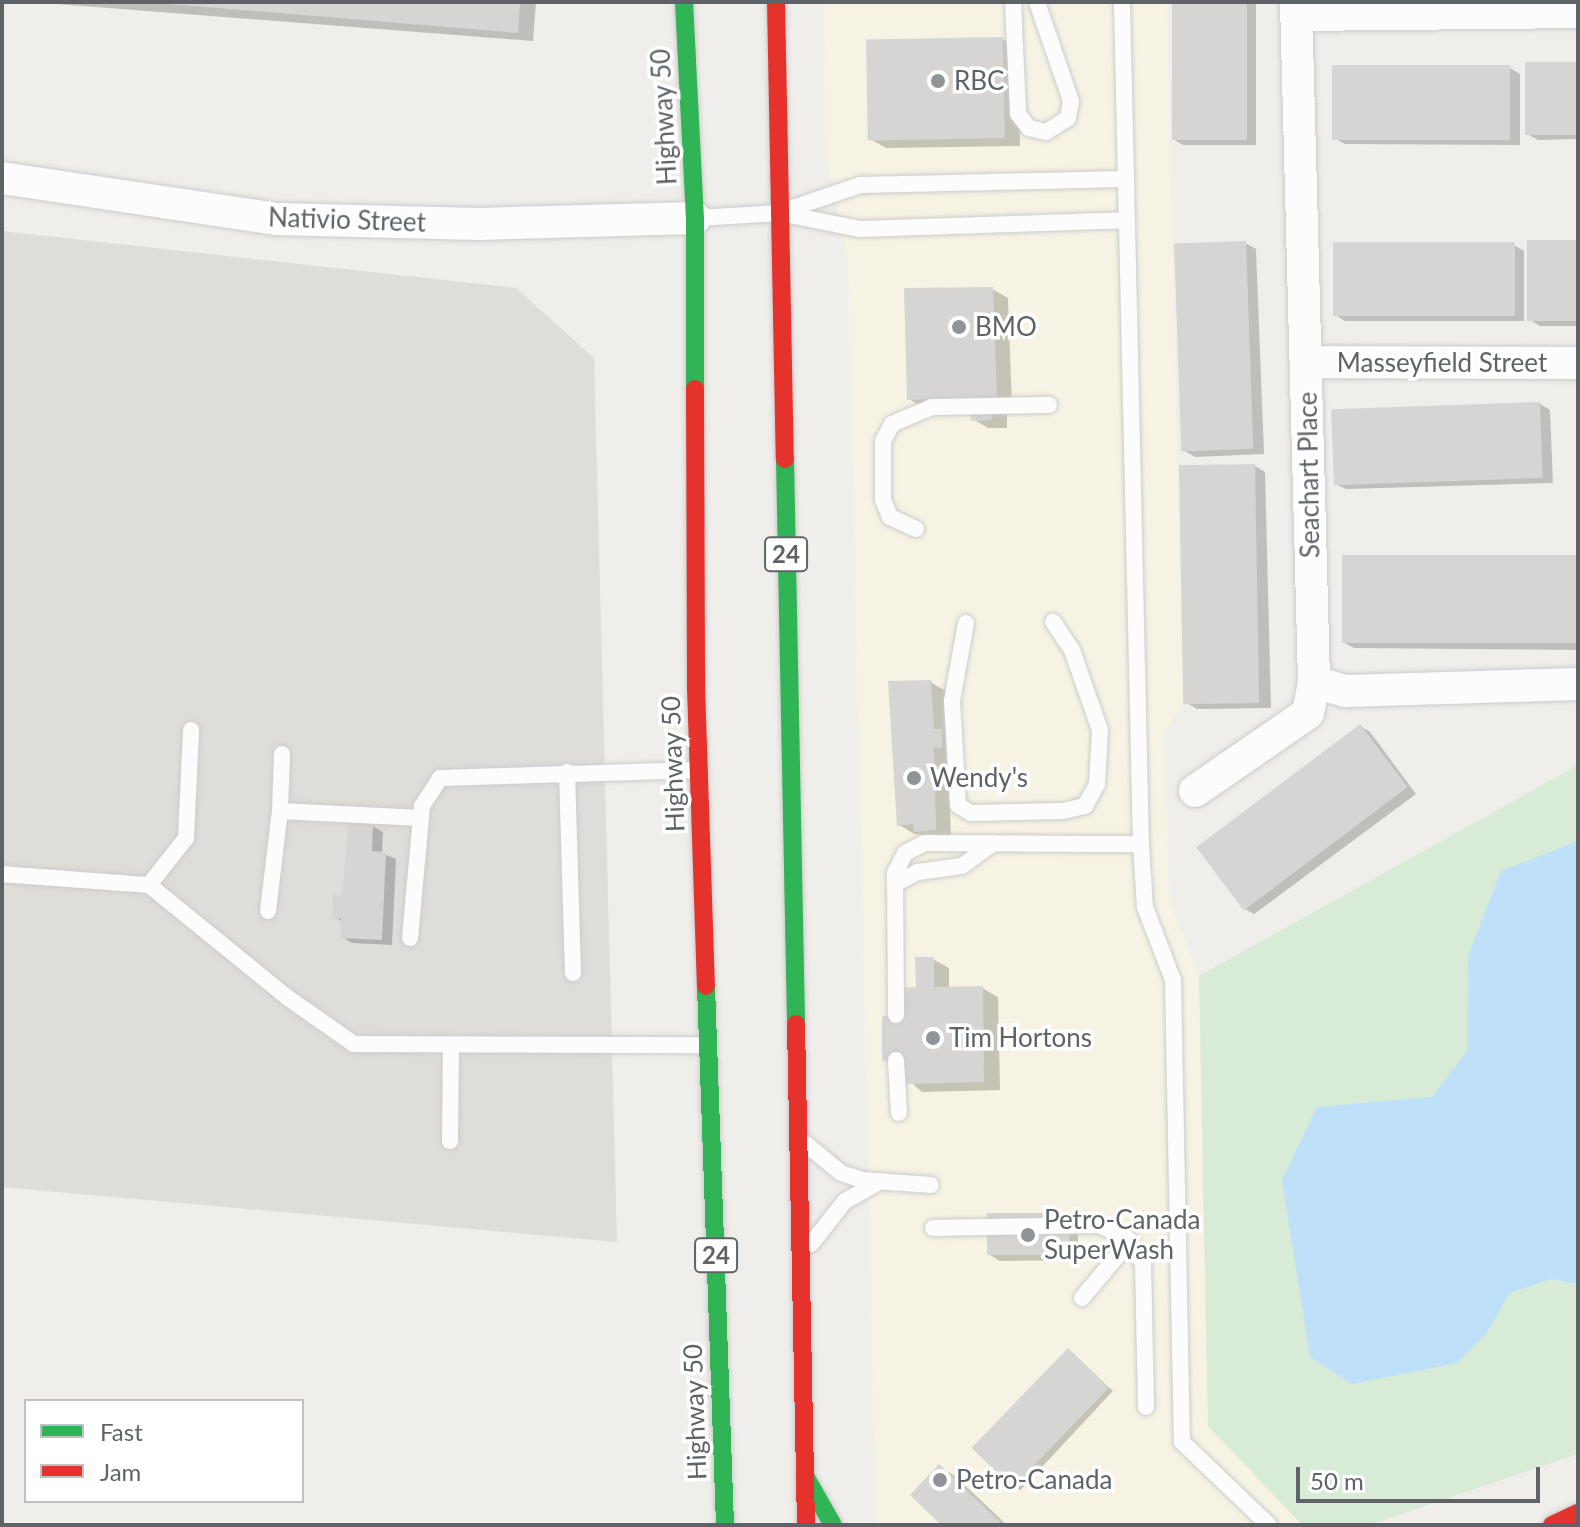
<!DOCTYPE html>
<style>
body{margin:0}
#map{position:relative;width:1580px;height:1527px;overflow:hidden;background:#efeeea;font-family:Lato,sans-serif}
div>[style]{position:absolute}
[style*='--x']{left:calc(var(--x)*1px);top:calc(var(--y)*1px);width:calc(var(--w)*1px);rotate:calc(var(--a)*1deg)}
.commercial>*{inset:0;background:#f7f3e4}
.industrial>*{inset:0;background:#dfddda}
.green>*{inset:0;background:#d8ebd6}
.water>*{inset:0;background:#bfe0f9}
.shadow>*{inset:0;background:#0003;transform-origin:0 0}
.building>*{inset:0;background:#d6d5d3;transform-origin:0 0}
.roads{filter:drop-shadow(0 0 2px #cbcccc) drop-shadow(0 0 2px #cbcccc)}
.lane>*{height:16px;margin:-8px;padding:0 8px;transform-origin:8px;border-radius:8px;background:#fdfcfc}
.street>*{height:32px;margin:-16px;padding:0 16px;transform-origin:16px;border-radius:16px;background:#fdfcfc}
.fast>*{height:18px;margin:-9px;padding:0 9px;transform-origin:9px;border-radius:9px;background:#30b455}
.jam>*{height:18px;margin:-9px;padding:0 9px;transform-origin:9px;border-radius:9px;background:#e5322d}
.dots>*{width:22px;height:22px;translate:-50% -50%;box-sizing:border-box;border:4px solid #fff;border-radius:50%}
span{translate:-50% -50%;white-space:nowrap;text-align:center;line-height:1.15;-webkit-text-stroke:7px #fff;paint-order:stroke}
.shield-label span{padding:2px 6px;background:#fff;border:2px solid;border-radius:6px;-webkit-text-stroke-width:0}
.shield-label{font-size:24px;color:#5f6368;font-weight:700}
.poi-label{font-size:26px;color:#5f6368}
.left{translate:0 -50%;text-align:left}
.street-label{font-size:26px;color:#5f6368}
.frame{position:absolute;inset:0;border:4px solid #5f6368;pointer-events:none}
.legend{position:absolute;left:24px;top:1399px;width:280px;height:104px;box-sizing:border-box;background:#fff;border:2px solid #bfc1c3;margin:0;padding:10px 14px;list-style:none;font-size:24px;color:#5f6368}
.legend li{display:flex;align-items:center;gap:16px;height:40px}
.legend b{width:40px;border:2px solid #bfc1c3}
.scale{position:absolute;left:1296px;top:1467px;width:244px;height:36px;box-sizing:border-box;border:4px solid #5f6368;border-top:0;padding-left:10px;font-size:24px;line-height:28px;white-space:nowrap;color:#5f6368;-webkit-text-stroke:6px #fff;paint-order:stroke}
</style>
<div id="map">
<div class="commercial">
<i style="clip-path:polygon(824px 2px,1167px 2px,1183px 705px,1164px 732px,1169px 899px,1199px 976px,1208px 1425px,1302px 1525px,876px 1525px,848px 260px,826px 158px)"></i>
</div>
<div class="industrial">
<i style="clip-path:polygon(2px 231px,516px 288px,594px 358px,617px 1242px,2px 1187px)"></i>
</div>
<div class="green">
<i style="clip-path:polygon(1578px 765px,1578px 1454px,1369px 1525px,1302px 1525px,1208px 1426px,1199px 976px)"></i>
</div>
<div class="water">
<i style="clip-path:polygon(1578px 841px,1578px 1284px,1551px 1279px,1510px 1293px,1486px 1334px,1457px 1363px,1352px 1384px,1310px 1357px,1282px 1180px,1317px 1107px,1432px 1097px,1467px 1051px,1468px 956px,1501px 871px)"></i>
</div>
<div class="shadow">
<i style="clip-path:polygon(31px 2px,536px 2px,533px 41px)"></i>
<i style="clip-path:polygon(1174px 2px,1256px 2px,1256px 145px,1183px 145px,1173px 139px)"></i>
<i style="clip-path:polygon(1002px 39px,1018px 48px,1020px 146px,886px 148px,870px 139px)"></i>
<i style="clip-path:polygon(1578px 64px,1578px 139px,1538px 140px,1527px 134px)"></i>
<i style="clip-path:polygon(1510px 68px,1520px 74px,1520px 145px,1345px 144px,1334px 138px)"></i>
<i style="clip-path:polygon(1578px 242px,1578px 326px,1540px 326px,1530px 320px)"></i>
<i style="clip-path:polygon(1245px 243px,1256px 249px,1264px 454px,1195px 457px,1185px 451px)"></i>
<i style="clip-path:polygon(1514px 245px,1524px 251px,1524px 321px,1345px 321px,1335px 315px)"></i>
<i style="clip-path:polygon(992px 289px,1008px 298px,1012px 405px,1007px 406px,1007px 428px,988px 428px,973px 419px,972px 406px,924px 408px,909px 399px)"></i>
<i style="clip-path:polygon(1540px 404px,1550px 410px,1553px 483px,1346px 489px,1335px 484px)"></i>
<i style="clip-path:polygon(1255px 466px,1265px 472px,1271px 708px,1197px 709px,1187px 703px)"></i>
<i style="clip-path:polygon(1578px 559px,1578px 650px,1354px 648px,1343px 642px)"></i>
<i style="clip-path:polygon(930px 682px,946px 691px,951px 838px,914px 834px,898px 824px)"></i>
<i style="clip-path:polygon(1360px 726px,1370px 732px,1416px 794px,1254px 914px,1243px 908px)"></i>
<i style="clip-path:polygon(373px 826px,383px 832px,382px 853px,396px 859px,392px 945px,352px 943px,342px 937px,343px 922px,334px 917px)"></i>
<i style="clip-path:polygon(933px 959px,949px 968px,949px 989px,982px 988px,998px 997px,1000px 1090px,922px 1092px,884px 1059px)"></i>
<i style="clip-path:polygon(1068px 1215px,1078px 1220px,1078px 1260px,1000px 1261px,990px 1255px)"></i>
<i style="left:1069px;top:1350px;width:60px;height:136px;rotate:43deg"></i>
<i style="clip-path:polygon(940px 1467px,955px 1476px,1007px 1525px,946px 1525px)"></i>
</div>
<div class="building">
<i style="clip-path:polygon(145px 2px,520px 2px,518px 33px)"></i>
<i style="left:1172px;top:2px;width:75px;height:138px"></i>
<i style="left:1003px;top:37px;width:101px;height:137px;rotate:89deg"></i>
<i style="left:1525px;top:62px;width:53px;height:73px"></i>
<i style="left:1332px;top:65px;width:178px;height:75px"></i>
<i style="left:1527px;top:240px;width:51px;height:81px"></i>
<i style="left:1246px;top:241px;width:208px;height:72px;rotate:88deg"></i>
<i style="left:1333px;top:242px;width:182px;height:74px"></i>
<i style="clip-path:polygon(993px 287px,997px 397px,992px 398px,992px 420px,971px 421px,970px 398px,907px 400px,904px 288px)"></i>
<i style="left:1540px;top:402px;width:76px;height:209px;rotate:88deg"></i>
<i style="left:1255px;top:464px;width:239px;height:76px;rotate:89deg"></i>
<i style="left:1342px;top:555px;width:236px;height:88px"></i>
<i style="clip-path:polygon(931px 680px,934px 729px,942px 729px,942px 748px,934px 747px,936px 830px,914px 832px,913px 824px,897px 826px,888px 681px)"></i>
<i style="left:1360px;top:724px;width:79px;height:205px;rotate:53deg"></i>
<i style="clip-path:polygon(349px 823px,373px 824px,372px 851px,386px 852px,382px 940px,340px 938px,341px 919px,332px 918px,333px 895px,342px 895px)"></i>
<i style="clip-path:polygon(915px 957px,934px 957px,934px 987px,983px 986px,984px 1082px,904px 1084px,904px 1059px,882px 1061px,882px 1016px,904px 1015px,903px 988px,916px 987px)"></i>
<i style="left:1069px;top:1213px;width:42px;height:82px;rotate:90deg"></i>
<i style="left:1068px;top:1348px;width:57px;height:139px;rotate:44deg"></i>
<i style="clip-path:polygon(939px 1464px,1000px 1522px,997px 1525px,941px 1525px,910px 1495px)"></i>
</div>
<div class="roads">
<div class="lane">
<i style="--x:1013;--y:2;--w:112;--a:87.4"></i>
<i style="--x:1018;--y:114;--w:18;--a:52"></i>
<i style="--x:1029;--y:128;--w:17;--a:13"></i>
<i style="--x:1046;--y:132;--w:26;--a:-32"></i>
<i style="--x:1068;--y:118;--w:17;--a:-80"></i>
<i style="--x:1071;--y:101;--w:105;--a:-109"></i>
<i style="--x:1122;--y:2;--w:842;--a:88.71"></i>
<i style="--x:1141;--y:844;--w:63;--a:86.4"></i>
<i style="--x:1145;--y:907;--w:78;--a:69"></i>
<i style="--x:1173;--y:980;--w:462;--a:88.9"></i>
<i style="--x:1182;--y:1442;--w:120;--a:43.7"></i>
<i style="--x:781;--y:212;--w:83;--a:-18.9"></i>
<i style="--x:860;--y:185;--w:265;--a:-1.3"></i>
<i style="--x:697;--y:218;--w:83;--a:-3.4"></i>
<i style="--x:780;--y:213;--w:82;--a:11.3"></i>
<i style="--x:860;--y:229;--w:266;--a:-1.9"></i>
<i style="--x:916;--y:529;--w:29;--a:-155"></i>
<i style="--x:890;--y:517;--w:18;--a:-112"></i>
<i style="--x:883;--y:500;--w:59;--a:-90"></i>
<i style="--x:883;--y:441;--w:19;--a:-62"></i>
<i style="--x:892;--y:424;--w:43;--a:-23"></i>
<i style="--x:932;--y:407;--w:117;--a:-1"></i>
<i style="--x:966;--y:623;--w:79;--a:100.2"></i>
<i style="--x:952;--y:701;--w:104;--a:86.7"></i>
<i style="--x:958;--y:805;--w:15;--a:32"></i>
<i style="--x:971;--y:813;--w:92;--a:-1.2"></i>
<i style="--x:1063;--y:811;--w:23;--a:-13"></i>
<i style="--x:1085;--y:806;--w:25;--a:-61"></i>
<i style="--x:1097;--y:784;--w:54;--a:-86.8"></i>
<i style="--x:1100;--y:730;--w:85;--a:-109.3"></i>
<i style="--x:1072;--y:650;--w:34;--a:-124"></i>
<i style="--x:282;--y:754;--w:57;--a:92"></i>
<i style="--x:280;--y:811;--w:141;--a:2.8"></i>
<i style="--x:567;--y:772;--w:201;--a:88.3"></i>
<i style="--x:2;--y:874;--w:147;--a:4.3"></i>
<i style="--x:149;--y:885;--w:179;--a:39.1"></i>
<i style="--x:288;--y:998;--w:80;--a:34.9"></i>
<i style="--x:354;--y:1044;--w:351;--a:0.2"></i>
<i style="--x:895;--y:884;--w:26;--a:-28"></i>
<i style="--x:918;--y:872;--w:44;--a:-7.8"></i>
<i style="--x:962;--y:866;--w:39;--a:-36"></i>
<i style="--x:149;--y:885;--w:60;--a:-51.8"></i>
<i style="--x:186;--y:838;--w:108;--a:-87.3"></i>
<i style="--x:268;--y:911;--w:101;--a:-83.2"></i>
<i style="--x:410;--y:938;--w:133;--a:-84.8"></i>
<i style="--x:422;--y:806;--w:33;--a:-57"></i>
<i style="--x:440;--y:778;--w:258;--a:-1.8"></i>
<i style="--x:896;--y:1015;--w:142;--a:-90.4"></i>
<i style="--x:895;--y:873;--w:22;--a:-63"></i>
<i style="--x:905;--y:853;--w:22;--a:-27"></i>
<i style="--x:925;--y:843;--w:216;--a:0.3"></i>
<i style="--x:896;--y:1060;--w:53;--a:86.8"></i>
<i style="--x:450;--y:1141;--w:96;--a:-89.4"></i>
<i style="--x:806;--y:1144;--w:45;--a:39.6"></i>
<i style="--x:841;--y:1173;--w:22;--a:18"></i>
<i style="--x:862;--y:1180;--w:69;--a:4.1"></i>
<i style="--x:933;--y:1228;--w:165;--a:-1"></i>
<i style="--x:1098;--y:1225;--w:30;--a:23"></i>
<i style="--x:1126;--y:1237;--w:31;--a:57"></i>
<i style="--x:1143;--y:1263;--w:144;--a:88.8"></i>
<i style="--x:811;--y:1244;--w:55;--a:-51.7"></i>
<i style="--x:845;--y:1201;--w:35;--a:-29"></i>
<i style="--x:1082;--y:1298;--w:75;--a:-49.9"></i>
</div>
<div class="street">
<i style="--x:1296;--y:2;--w:680;--a:88.48"></i>
<i style="--x:1314;--y:682;--w:33;--a:16"></i>
<i style="--x:1346;--y:691;--w:232;--a:-1.7"></i>
<i style="--x:1297;--y:15;--w:281;--a:-0.6"></i>
<i style="--x:2;--y:178;--w:277;--a:8.5"></i>
<i style="--x:276;--y:219;--w:203;--a:1.4"></i>
<i style="--x:479;--y:224;--w:216;--a:-1.6"></i>
<i style="--x:1306;--y:362;--w:272;--a:0.2"></i>
<i style="--x:1195;--y:791;--w:137;--a:-34.6"></i>
<i style="--x:1308;--y:713;--w:32;--a:-79"></i>
</div>
<div class="fast">
<i style="--x:684;--y:2;--w:216;--a:87.1"></i>
<i style="--x:695;--y:218;--w:171;--a:90"></i>
<i style="--x:785;--y:459;--w:565;--a:88.88"></i>
<i style="--x:706;--y:986;--w:539;--a:87.98"></i>
<i style="--x:805;--y:1476;--w:56;--a:60.3"></i>
</div>
<div class="jam">
<i style="--x:776;--y:2;--w:457;--a:88.9"></i>
<i style="--x:695;--y:389;--w:298;--a:89.8"></i>
<i style="--x:696;--y:687;--w:299;--a:88.1"></i>
<i style="--x:796;--y:1024;--w:501;--a:88.86"></i>
<i style="--x:1552;--y:1525;--w:29;--a:-25"></i>
</div>
</div>
<div class="dots">
<i style="left:938px;top:81px;background:#919496"></i>
<i style="left:959px;top:327px;background:#919496"></i>
<i style="left:914px;top:778px;background:#919496"></i>
<i style="left:933px;top:1038px;background:#919496"></i>
<i style="left:1028px;top:1235px;background:#919496"></i>
<i style="left:940px;top:1480px;background:#919496"></i>
</div>
<div class="shield-label">
<span style="left:786px;top:554px">24</span>
<span style="left:716px;top:1255px">24</span>
</div>
<div class="poi-label">
<span class="left" style="left:954px;top:81px">RBC</span>
<span class="left" style="left:975px;top:327px">BMO</span>
<span class="left" style="left:930px;top:778px">Wendy's</span>
<span class="left" style="left:949px;top:1038px">Tim Hortons</span>
<span class="left" style="left:1044px;top:1235px">Petro-Canada<br>SuperWash</span>
<span class="left" style="left:956px;top:1480px">Petro-Canada</span>
</div>
<div class="street-label">
<span style="left:664px;top:117px;rotate:-93deg">Highway 50</span>
<span style="left:347px;top:220px;rotate:2deg">Nativio Street</span>
<span style="left:1442px;top:363px">Masseyfield Street</span>
<span style="left:1309px;top:475px;rotate:-91deg">Seachart Place</span>
<span style="left:673px;top:764px;rotate:-92deg">Highway 50</span>
<span style="left:695px;top:1412px;rotate:-92deg">Highway 50</span>
</div>
<div class="frame"></div>
<ul class="legend">
<li><b style="height:10px;background:#30b455"></b>Fast</li>
<li><b style="height:10px;background:#e5322d"></b>Jam</li>
</ul>
<div class="scale">50 m</div>
</div>
